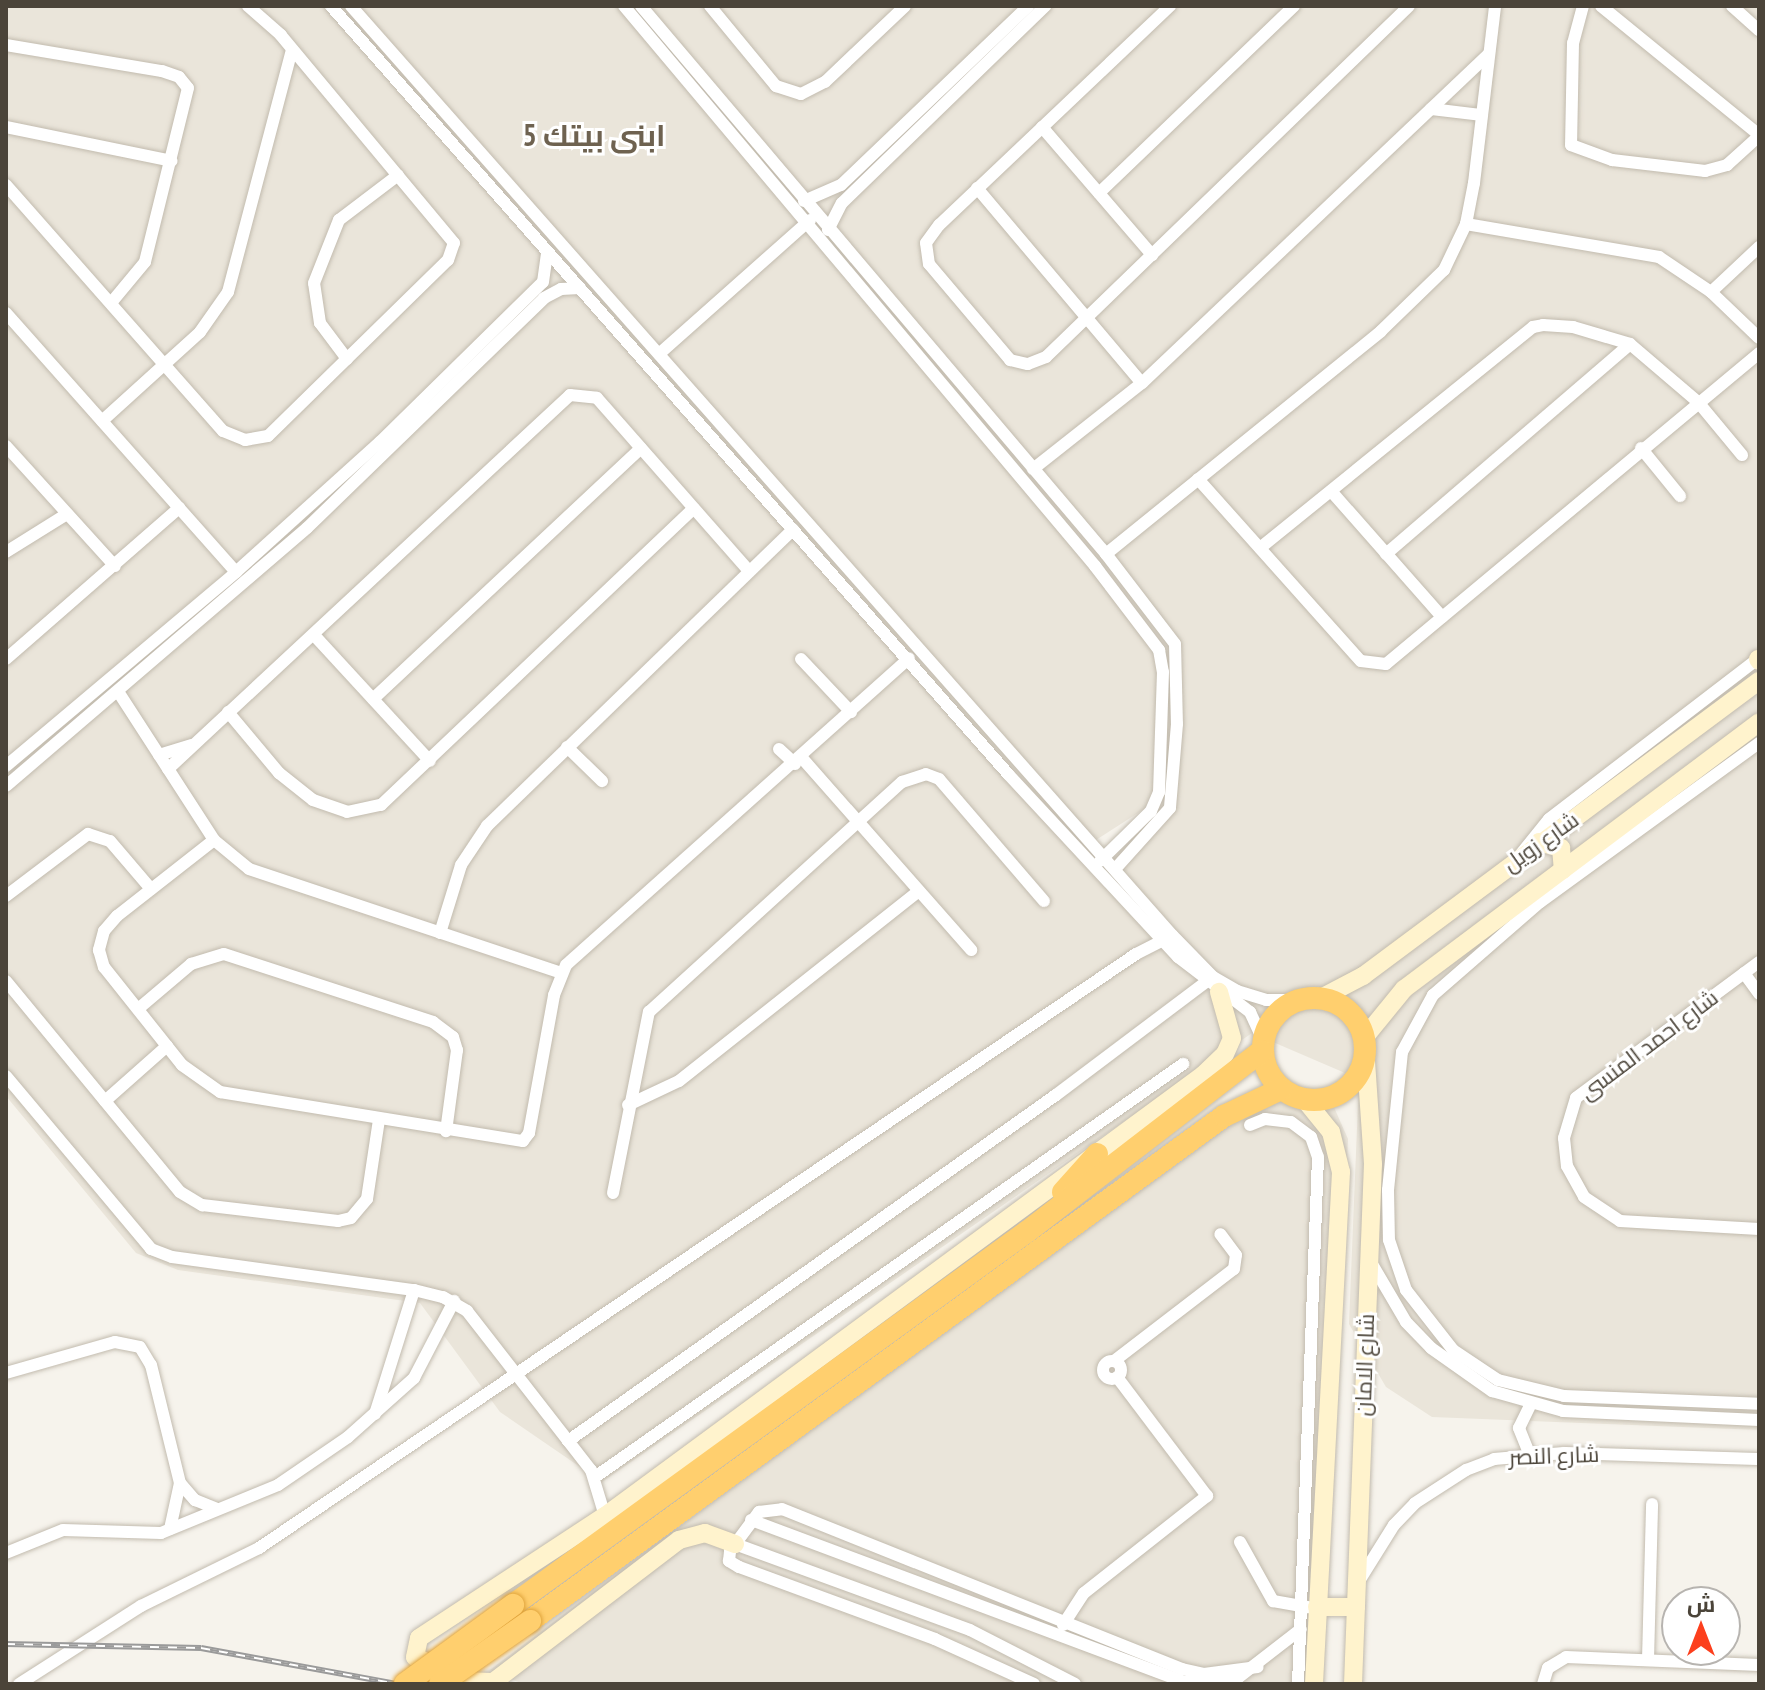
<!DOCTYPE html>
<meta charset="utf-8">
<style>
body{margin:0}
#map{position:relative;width:1765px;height:1690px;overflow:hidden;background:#f6f3ec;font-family:"PT Sans Narrow",Cairo,sans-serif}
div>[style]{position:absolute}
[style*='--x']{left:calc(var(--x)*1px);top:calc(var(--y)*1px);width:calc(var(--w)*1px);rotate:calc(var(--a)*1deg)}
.residential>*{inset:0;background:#eae5da}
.roads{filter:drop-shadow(0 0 2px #c2bbae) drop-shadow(0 0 2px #c2bbae)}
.street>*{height:12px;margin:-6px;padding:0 6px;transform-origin:6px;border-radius:6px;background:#fff}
.street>.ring{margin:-6px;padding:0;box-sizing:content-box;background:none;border:12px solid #fff;border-radius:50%}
.secondary>*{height:18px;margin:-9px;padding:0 9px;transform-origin:9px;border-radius:9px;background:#fff3cd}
.highway>*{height:22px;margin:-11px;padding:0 11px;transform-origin:11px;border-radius:11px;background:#ffcf6e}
.highway>.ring{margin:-11px;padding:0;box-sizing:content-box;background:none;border:22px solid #ffcf6e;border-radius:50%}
.rail>*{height:6px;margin-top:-3px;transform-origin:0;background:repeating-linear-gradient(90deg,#fff 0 9px,#9a9a9a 0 18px);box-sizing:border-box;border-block:2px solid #9a9a9a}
.bridges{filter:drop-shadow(0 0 2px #e0a43c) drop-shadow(0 0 2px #e0a43c)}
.highway-bridge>*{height:22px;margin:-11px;padding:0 11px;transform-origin:11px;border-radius:11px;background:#ffcf6e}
span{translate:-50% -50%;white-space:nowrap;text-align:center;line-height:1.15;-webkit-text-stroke:6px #fff;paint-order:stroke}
.street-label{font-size:22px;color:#4b4439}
.district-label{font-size:30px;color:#6e6250;font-weight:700}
.frame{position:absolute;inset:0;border:8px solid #4b4439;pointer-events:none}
.north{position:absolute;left:1661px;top:1586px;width:80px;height:80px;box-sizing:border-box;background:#fff;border:2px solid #b7b4b0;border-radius:50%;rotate:0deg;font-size:22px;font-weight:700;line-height:32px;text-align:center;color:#4b4439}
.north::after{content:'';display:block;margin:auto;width:28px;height:36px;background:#fc3f1d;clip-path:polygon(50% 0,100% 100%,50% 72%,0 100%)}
</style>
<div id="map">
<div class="residential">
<i style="clip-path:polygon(evenodd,6px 6px,1759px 6px,1759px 1430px,1432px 1417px,1386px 1387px,1349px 1324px,1359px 1079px,1252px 1033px,602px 1482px,500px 1412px,420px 1303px,178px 1270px,136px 1253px,6px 1096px,6px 6px,1166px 795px,1163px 812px,1103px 869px,1085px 847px,1166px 795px)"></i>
<i style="clip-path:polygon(1284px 1085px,1311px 1090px,1333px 1105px,1348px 1139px,1323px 1684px,523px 1684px,490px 1670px,1246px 1098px)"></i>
</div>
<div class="roads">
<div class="street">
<i style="--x:331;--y:6;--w:1024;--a:48.6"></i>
<i style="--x:1008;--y:774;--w:250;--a:47.1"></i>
<i style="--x:1178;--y:957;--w:91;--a:37.4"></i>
<i style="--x:1250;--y:1012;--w:31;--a:65"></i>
<i style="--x:351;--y:6;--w:1240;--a:48.53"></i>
<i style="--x:1172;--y:935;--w:59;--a:45.7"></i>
<i style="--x:1213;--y:977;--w:28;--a:30"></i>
<i style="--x:1237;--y:991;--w:30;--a:17"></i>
<i style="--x:1266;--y:1000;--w:35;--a:0"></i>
<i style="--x:624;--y:6;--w:732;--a:49.93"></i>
<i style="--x:1095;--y:566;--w:106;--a:52.7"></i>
<i style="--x:1159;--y:650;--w:22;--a:80"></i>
<i style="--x:1163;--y:672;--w:120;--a:91.9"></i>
<i style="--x:1159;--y:792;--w:21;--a:113"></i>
<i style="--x:1151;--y:811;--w:71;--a:135.6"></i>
<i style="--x:641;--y:6;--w:719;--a:49.68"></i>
<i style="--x:1106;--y:554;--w:113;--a:52.5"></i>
<i style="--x:1175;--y:644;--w:80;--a:88.6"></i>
<i style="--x:1177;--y:724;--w:84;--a:94.8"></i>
<i style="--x:1170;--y:808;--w:82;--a:132"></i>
<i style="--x:710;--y:6;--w:104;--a:50.5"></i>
<i style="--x:776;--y:86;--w:26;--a:18"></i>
<i style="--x:801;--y:94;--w:27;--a:-27"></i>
<i style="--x:825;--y:82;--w:110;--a:-43.5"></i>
<i style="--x:1170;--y:6;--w:318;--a:136.5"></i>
<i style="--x:939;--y:225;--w:22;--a:126"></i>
<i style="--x:926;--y:243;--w:21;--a:82"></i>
<i style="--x:929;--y:264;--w:126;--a:49.8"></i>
<i style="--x:1010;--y:360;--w:18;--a:13"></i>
<i style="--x:1028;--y:364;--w:19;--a:-21"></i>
<i style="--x:1046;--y:357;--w:505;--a:-44.04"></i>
<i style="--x:1583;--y:6;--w:38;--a:105"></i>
<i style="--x:1573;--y:43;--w:102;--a:91.1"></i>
<i style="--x:1571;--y:145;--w:44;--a:20.1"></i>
<i style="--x:1612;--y:160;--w:94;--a:6.7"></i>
<i style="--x:1705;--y:171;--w:23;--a:-15"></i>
<i style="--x:1727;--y:165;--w:43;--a:-42.2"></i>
<i style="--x:1601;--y:6;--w:204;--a:39.2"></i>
<i style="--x:1732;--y:6;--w:36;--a:42"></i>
<i style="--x:6;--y:45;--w:158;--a:9.5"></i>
<i style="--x:162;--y:71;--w:18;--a:19"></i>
<i style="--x:179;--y:77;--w:14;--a:51"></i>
<i style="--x:188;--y:88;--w:179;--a:103.9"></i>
<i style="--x:145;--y:262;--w:53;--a:129.7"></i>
<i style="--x:1431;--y:109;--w:50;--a:6.8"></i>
<i style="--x:6;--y:127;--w:169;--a:11.6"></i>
<i style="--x:1042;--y:127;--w:169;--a:49.3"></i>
<i style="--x:6;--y:185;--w:328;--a:48.6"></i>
<i style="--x:223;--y:431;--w:24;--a:22"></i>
<i style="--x:245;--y:440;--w:23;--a:-10"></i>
<i style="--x:268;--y:436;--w:252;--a:-44.4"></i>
<i style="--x:448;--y:260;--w:18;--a:-71"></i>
<i style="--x:454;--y:243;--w:271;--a:-129.8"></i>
<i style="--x:281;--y:35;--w:44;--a:-138.7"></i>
<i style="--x:977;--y:188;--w:255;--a:49.8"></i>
<i style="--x:1099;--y:193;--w:270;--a:-43.8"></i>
<i style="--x:804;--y:201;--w:40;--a:-23.4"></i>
<i style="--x:841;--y:185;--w:259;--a:-43.7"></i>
<i style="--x:1466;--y:224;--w:196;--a:9.7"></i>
<i style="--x:1659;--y:257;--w:63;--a:33.9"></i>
<i style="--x:1711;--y:292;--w:66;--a:43.8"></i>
<i style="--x:828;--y:230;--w:30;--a:-63"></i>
<i style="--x:842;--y:203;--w:283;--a:-44.1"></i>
<i style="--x:1711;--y:292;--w:66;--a:-43.2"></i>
<i style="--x:6;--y:313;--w:346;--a:48.4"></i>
<i style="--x:659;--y:354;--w:202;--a:-41.6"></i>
<i style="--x:347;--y:359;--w:45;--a:-126.9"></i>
<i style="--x:320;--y:323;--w:40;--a:-98.5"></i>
<i style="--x:314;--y:283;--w:68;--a:-68.4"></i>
<i style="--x:339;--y:220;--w:74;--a:-37.3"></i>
<i style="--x:102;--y:421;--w:132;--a:-42.2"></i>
<i style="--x:200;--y:332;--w:49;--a:-55"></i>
<i style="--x:228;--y:292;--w:250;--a:-75.2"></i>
<i style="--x:6;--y:446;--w:162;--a:47.8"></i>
<i style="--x:1641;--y:448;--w:62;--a:50.9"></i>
<i style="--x:1033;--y:469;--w:139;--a:-38.3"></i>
<i style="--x:1142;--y:383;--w:477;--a:-43.5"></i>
<i style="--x:1198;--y:479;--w:244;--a:48.2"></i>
<i style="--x:1361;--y:661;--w:25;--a:7"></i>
<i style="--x:1386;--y:664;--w:486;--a:-39.8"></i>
<i style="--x:1331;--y:491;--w:168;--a:48.6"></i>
<i style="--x:1260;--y:548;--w:351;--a:-39"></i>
<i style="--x:1533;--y:327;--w:10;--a:-11"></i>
<i style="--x:1543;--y:325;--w:30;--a:4"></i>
<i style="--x:1573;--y:327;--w:59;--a:16.6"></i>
<i style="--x:1630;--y:344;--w:89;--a:40.5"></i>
<i style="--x:1698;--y:402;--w:69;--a:50.3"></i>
<i style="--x:6;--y:552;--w:72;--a:-31.9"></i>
<i style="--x:1106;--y:554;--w:354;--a:-39"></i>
<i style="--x:1381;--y:331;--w:88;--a:-44.1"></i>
<i style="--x:1444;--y:270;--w:51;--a:-64.4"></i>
<i style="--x:1466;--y:224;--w:42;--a:-79"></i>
<i style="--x:1474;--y:183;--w:178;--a:-83.2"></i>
<i style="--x:1386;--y:554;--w:322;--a:-40.7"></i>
<i style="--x:314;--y:635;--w:171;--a:47.4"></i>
<i style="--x:6;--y:659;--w:230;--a:-41.1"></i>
<i style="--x:801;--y:659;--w:73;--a:46.7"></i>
<i style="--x:119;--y:693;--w:175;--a:57.1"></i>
<i style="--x:214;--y:840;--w:45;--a:39.6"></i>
<i style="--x:249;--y:869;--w:329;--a:18.4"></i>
<i style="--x:373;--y:699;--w:367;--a:-43.1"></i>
<i style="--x:228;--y:712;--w:80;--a:50.1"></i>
<i style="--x:279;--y:773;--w:43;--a:38.5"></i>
<i style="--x:313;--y:800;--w:36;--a:19"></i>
<i style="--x:347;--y:812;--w:35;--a:-12"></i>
<i style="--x:381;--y:805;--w:431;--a:-43.5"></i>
<i style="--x:1759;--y:743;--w:271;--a:144"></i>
<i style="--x:1540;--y:902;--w:142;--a:139"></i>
<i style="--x:1433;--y:995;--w:65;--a:118.5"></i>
<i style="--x:1402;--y:1052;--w:139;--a:95.8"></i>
<i style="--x:1388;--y:1190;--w:50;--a:88.9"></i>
<i style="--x:1389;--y:1240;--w:53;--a:71.2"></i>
<i style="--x:1406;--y:1290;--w:76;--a:51.9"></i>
<i style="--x:1453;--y:1350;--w:54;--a:33.7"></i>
<i style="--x:1498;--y:1380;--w:68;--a:13.6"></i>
<i style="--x:1564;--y:1396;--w:195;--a:2.3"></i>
<i style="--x:567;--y:747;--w:49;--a:44.2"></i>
<i style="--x:779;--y:749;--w:22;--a:43"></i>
<i style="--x:159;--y:755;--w:34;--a:-17"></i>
<i style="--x:802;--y:758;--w:256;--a:48.6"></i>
<i style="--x:6;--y:766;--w:301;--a:-40.1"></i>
<i style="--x:236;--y:572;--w:194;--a:-42.1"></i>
<i style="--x:380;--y:442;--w:228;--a:-44.5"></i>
<i style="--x:543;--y:282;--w:29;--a:-82"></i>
<i style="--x:168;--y:769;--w:549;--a:-42.93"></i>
<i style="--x:570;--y:395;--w:27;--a:6"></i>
<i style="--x:597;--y:398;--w:229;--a:48.7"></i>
<i style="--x:6;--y:786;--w:396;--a:-40.6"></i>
<i style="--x:307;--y:528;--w:330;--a:-44.1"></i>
<i style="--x:544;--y:298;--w:19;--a:-28"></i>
<i style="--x:561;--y:289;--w:19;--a:-3"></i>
<i style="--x:214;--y:840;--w:123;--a:141.9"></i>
<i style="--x:117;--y:916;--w:20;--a:131"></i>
<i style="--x:104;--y:931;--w:20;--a:105"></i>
<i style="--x:99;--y:950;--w:18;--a:74"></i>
<i style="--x:104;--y:967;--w:125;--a:51.5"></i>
<i style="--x:182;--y:1065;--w:47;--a:35.4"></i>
<i style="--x:220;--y:1092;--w:307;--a:9.2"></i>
<i style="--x:523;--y:1141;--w:10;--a:-53"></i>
<i style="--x:529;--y:1133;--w:140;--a:-79.7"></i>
<i style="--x:554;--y:995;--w:32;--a:-68"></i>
<i style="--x:566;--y:965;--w:460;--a:-41.8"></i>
<i style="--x:1520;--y:855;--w:46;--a:-51.1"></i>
<i style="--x:1549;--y:819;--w:265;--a:-37.5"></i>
<i style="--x:6;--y:896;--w:103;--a:-37.1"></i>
<i style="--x:88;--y:834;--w:23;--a:18"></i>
<i style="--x:110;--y:841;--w:63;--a:49.5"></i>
<i style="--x:440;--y:933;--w:71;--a:-72.8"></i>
<i style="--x:461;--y:865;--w:47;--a:-56.3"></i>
<i style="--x:487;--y:826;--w:426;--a:-44.1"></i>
<i style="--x:1759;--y:962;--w:228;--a:143.4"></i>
<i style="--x:1576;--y:1098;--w:42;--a:106.7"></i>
<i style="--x:1564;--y:1138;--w:28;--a:84"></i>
<i style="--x:1567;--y:1166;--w:35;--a:61"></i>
<i style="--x:1584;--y:1197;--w:43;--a:33.7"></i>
<i style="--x:1620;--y:1221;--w:139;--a:3.3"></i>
<i style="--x:1744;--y:973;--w:26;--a:54"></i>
<i style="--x:6;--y:981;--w:273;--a:50.5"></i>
<i style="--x:180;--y:1192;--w:26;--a:31"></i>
<i style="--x:202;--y:1205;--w:137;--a:6.7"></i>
<i style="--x:338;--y:1221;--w:13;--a:-13"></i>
<i style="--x:351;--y:1218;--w:25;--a:-50"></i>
<i style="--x:367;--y:1199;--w:80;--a:-81.4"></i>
<i style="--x:138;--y:1009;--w:70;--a:-40.3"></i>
<i style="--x:191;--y:964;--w:34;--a:-17"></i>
<i style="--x:224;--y:954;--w:220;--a:18"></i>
<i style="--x:433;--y:1022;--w:25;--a:37"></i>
<i style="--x:453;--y:1037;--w:14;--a:73"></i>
<i style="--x:457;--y:1050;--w:82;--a:97.7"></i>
<i style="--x:6;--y:1076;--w:226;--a:50"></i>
<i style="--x:151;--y:1249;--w:22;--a:21"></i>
<i style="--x:172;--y:1257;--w:244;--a:7.8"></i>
<i style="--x:414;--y:1290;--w:30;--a:14"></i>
<i style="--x:443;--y:1297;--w:28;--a:30"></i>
<i style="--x:467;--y:1311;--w:202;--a:52.1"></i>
<i style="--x:591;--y:1470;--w:48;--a:73.1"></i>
<i style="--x:105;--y:1101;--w:83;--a:-41.6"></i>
<i style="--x:628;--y:1105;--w:56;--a:-25.2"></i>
<i style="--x:679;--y:1081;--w:306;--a:-38.4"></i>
<i style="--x:1250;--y:1125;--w:16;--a:-22"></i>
<i style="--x:1265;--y:1119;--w:26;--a:7"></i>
<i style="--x:1291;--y:1122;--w:25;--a:37"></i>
<i style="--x:1311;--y:1137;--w:21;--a:71"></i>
<i style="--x:1318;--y:1157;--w:527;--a:92.17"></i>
<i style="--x:613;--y:1193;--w:185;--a:-78.8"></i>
<i style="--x:649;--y:1012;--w:342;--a:-42.3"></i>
<i style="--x:902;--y:782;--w:25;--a:-18"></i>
<i style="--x:926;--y:774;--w:14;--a:21"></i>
<i style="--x:939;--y:779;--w:161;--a:49.3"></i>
<i style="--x:1372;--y:1264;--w:67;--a:59.6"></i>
<i style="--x:1406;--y:1322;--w:36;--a:46"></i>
<i style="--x:1431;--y:1348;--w:75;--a:35.2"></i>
<i style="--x:1492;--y:1391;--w:74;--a:15.7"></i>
<i style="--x:1563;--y:1411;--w:196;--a:2.6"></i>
<i class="ring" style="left:1103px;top:1361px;width:6px;height:6px"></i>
<i style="--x:1114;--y:1361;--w:151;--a:-37.5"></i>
<i style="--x:1234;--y:1269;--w:14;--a:-82"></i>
<i style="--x:1236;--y:1255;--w:26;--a:-127"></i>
<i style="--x:6;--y:1373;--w:113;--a:-15.9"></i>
<i style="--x:115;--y:1342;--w:25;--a:11"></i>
<i style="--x:140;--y:1347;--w:21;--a:59"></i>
<i style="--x:151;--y:1365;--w:122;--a:76.2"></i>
<i style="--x:180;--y:1483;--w:47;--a:102.3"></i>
<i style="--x:375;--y:1414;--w:130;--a:-72.5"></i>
<i style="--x:568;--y:1441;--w:598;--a:-35.34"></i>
<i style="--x:1056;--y:1095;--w:193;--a:-37"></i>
<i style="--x:1529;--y:1453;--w:27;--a:-112"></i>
<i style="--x:1519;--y:1428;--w:25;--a:-64"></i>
<i style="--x:595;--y:1477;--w:719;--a:-35.08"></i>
<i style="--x:180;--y:1483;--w:23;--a:49"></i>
<i style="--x:195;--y:1500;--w:24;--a:22"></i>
<i style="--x:751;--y:1520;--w:463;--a:20.5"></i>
<i style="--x:1185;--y:1682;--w:54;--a:-5.3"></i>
<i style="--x:1239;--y:1677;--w:78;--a:-37.7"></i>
<i style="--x:1240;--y:1542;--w:68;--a:60.8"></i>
<i style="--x:1273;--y:1601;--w:36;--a:10"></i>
<i style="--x:735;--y:1544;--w:250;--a:20.1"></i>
<i style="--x:970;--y:1630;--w:118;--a:27.2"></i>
<i style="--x:6;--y:1553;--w:61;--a:-22"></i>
<i style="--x:63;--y:1530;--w:98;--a:1.8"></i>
<i style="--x:161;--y:1533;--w:126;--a:-22.3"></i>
<i style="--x:278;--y:1485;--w:85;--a:-34.4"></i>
<i style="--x:348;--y:1437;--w:89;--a:-41.8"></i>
<i style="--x:414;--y:1378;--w:87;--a:-62.5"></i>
<i style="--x:1359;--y:1581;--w:66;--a:-58"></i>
<i style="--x:1394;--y:1525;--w:30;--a:-46"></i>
<i style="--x:1415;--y:1503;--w:61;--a:-32.9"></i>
<i style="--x:1466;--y:1470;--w:30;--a:-21"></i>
<i style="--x:1494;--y:1459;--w:70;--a:-4.9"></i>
<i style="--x:1564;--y:1453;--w:195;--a:1.8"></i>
<i style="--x:1063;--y:1625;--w:38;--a:-57"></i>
<i style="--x:1084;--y:1593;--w:157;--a:-38.3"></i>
<i style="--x:1207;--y:1496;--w:149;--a:-127.1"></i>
<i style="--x:1648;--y:1660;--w:156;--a:-88.5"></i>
<i style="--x:19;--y:1684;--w:145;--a:-32.6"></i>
<i style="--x:141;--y:1606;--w:131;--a:-26.2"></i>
<i style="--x:259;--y:1548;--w:1059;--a:-34.11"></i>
<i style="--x:1136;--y:954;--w:37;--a:-27"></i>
<i style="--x:1034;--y:1684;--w:109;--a:-155.6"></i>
<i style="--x:935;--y:1639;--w:209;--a:-159.8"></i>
<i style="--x:739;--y:1567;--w:12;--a:-149"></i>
<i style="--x:729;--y:1561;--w:10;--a:-84"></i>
<i style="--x:730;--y:1551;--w:49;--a:-53.4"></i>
<i style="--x:759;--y:1512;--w:23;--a:-7"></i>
<i style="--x:782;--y:1509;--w:431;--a:21.8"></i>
<i style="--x:1182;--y:1669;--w:23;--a:13"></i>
<i style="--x:1204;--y:1674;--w:54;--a:-7.4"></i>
<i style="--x:1543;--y:1684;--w:17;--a:-73"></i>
<i style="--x:1548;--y:1668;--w:21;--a:-31"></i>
<i style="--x:1566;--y:1657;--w:193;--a:2.4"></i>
</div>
<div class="secondary">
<i style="--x:1758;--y:659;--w:2;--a:63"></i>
<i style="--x:1539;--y:842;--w:23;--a:15"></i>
<i style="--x:1561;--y:848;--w:22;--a:85"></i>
<i style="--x:1319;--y:999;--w:50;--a:-27.6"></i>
<i style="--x:1363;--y:976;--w:494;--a:-36.7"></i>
<i style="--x:1364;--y:1038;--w:63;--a:-50.8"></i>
<i style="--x:1404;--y:989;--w:444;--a:-36.9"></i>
<i style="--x:1305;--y:1100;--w:41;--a:50.9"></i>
<i style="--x:1331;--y:1132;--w:41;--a:76"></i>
<i style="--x:1341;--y:1172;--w:513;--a:93.02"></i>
<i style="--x:735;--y:1544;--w:32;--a:-160"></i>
<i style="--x:705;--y:1533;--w:27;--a:165"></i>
<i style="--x:679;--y:1540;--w:234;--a:142.6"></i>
<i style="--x:493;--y:1682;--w:25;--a:-178"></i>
<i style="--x:468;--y:1681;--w:58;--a:-155.6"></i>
<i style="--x:415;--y:1657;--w:19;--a:-78"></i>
<i style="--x:419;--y:1638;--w:222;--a:-33.3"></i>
<i style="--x:605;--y:1516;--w:743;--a:-36.41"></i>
<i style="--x:1203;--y:1075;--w:30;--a:-44"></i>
<i style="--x:1225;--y:1054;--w:17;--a:-66"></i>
<i style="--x:1232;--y:1038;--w:48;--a:-105.8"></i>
<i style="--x:1317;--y:1607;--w:39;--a:0"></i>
<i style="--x:1353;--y:1684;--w:520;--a:-87.8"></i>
<i style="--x:1373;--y:1164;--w:117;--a:-93.9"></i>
</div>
<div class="highway">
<i class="ring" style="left:1263px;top:998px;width:80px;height:80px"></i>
<i style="--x:1063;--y:1192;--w:51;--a:-48.2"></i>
<i style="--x:513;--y:1605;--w:636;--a:-35.99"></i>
<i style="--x:1028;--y:1231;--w:295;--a:-37.6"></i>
<i style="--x:530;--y:1621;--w:858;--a:-36.04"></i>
<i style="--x:1224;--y:1116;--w:63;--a:-25.3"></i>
</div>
</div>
<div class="rail">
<i style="--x:6;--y:1644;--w:195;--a:1.2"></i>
<i style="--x:201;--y:1648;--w:200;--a:10.4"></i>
</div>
<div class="bridges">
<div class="highway-bridge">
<i style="--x:405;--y:1684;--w:134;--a:-36.2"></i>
<i style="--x:440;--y:1684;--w:110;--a:-35"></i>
</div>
</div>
<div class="street-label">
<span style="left:1541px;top:842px;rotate:-35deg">شارع زويل</span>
<span style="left:1649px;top:1045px;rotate:-37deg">شارع احمد المنسى</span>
<span style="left:1365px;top:1365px;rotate:-88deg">شارع الامان</span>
<span style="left:1554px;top:1456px;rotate:-2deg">شارع النصر</span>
</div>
<div class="district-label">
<span style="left:594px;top:135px">ابنى بيتك 5</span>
</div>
<div class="frame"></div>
<div class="north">ش</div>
</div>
